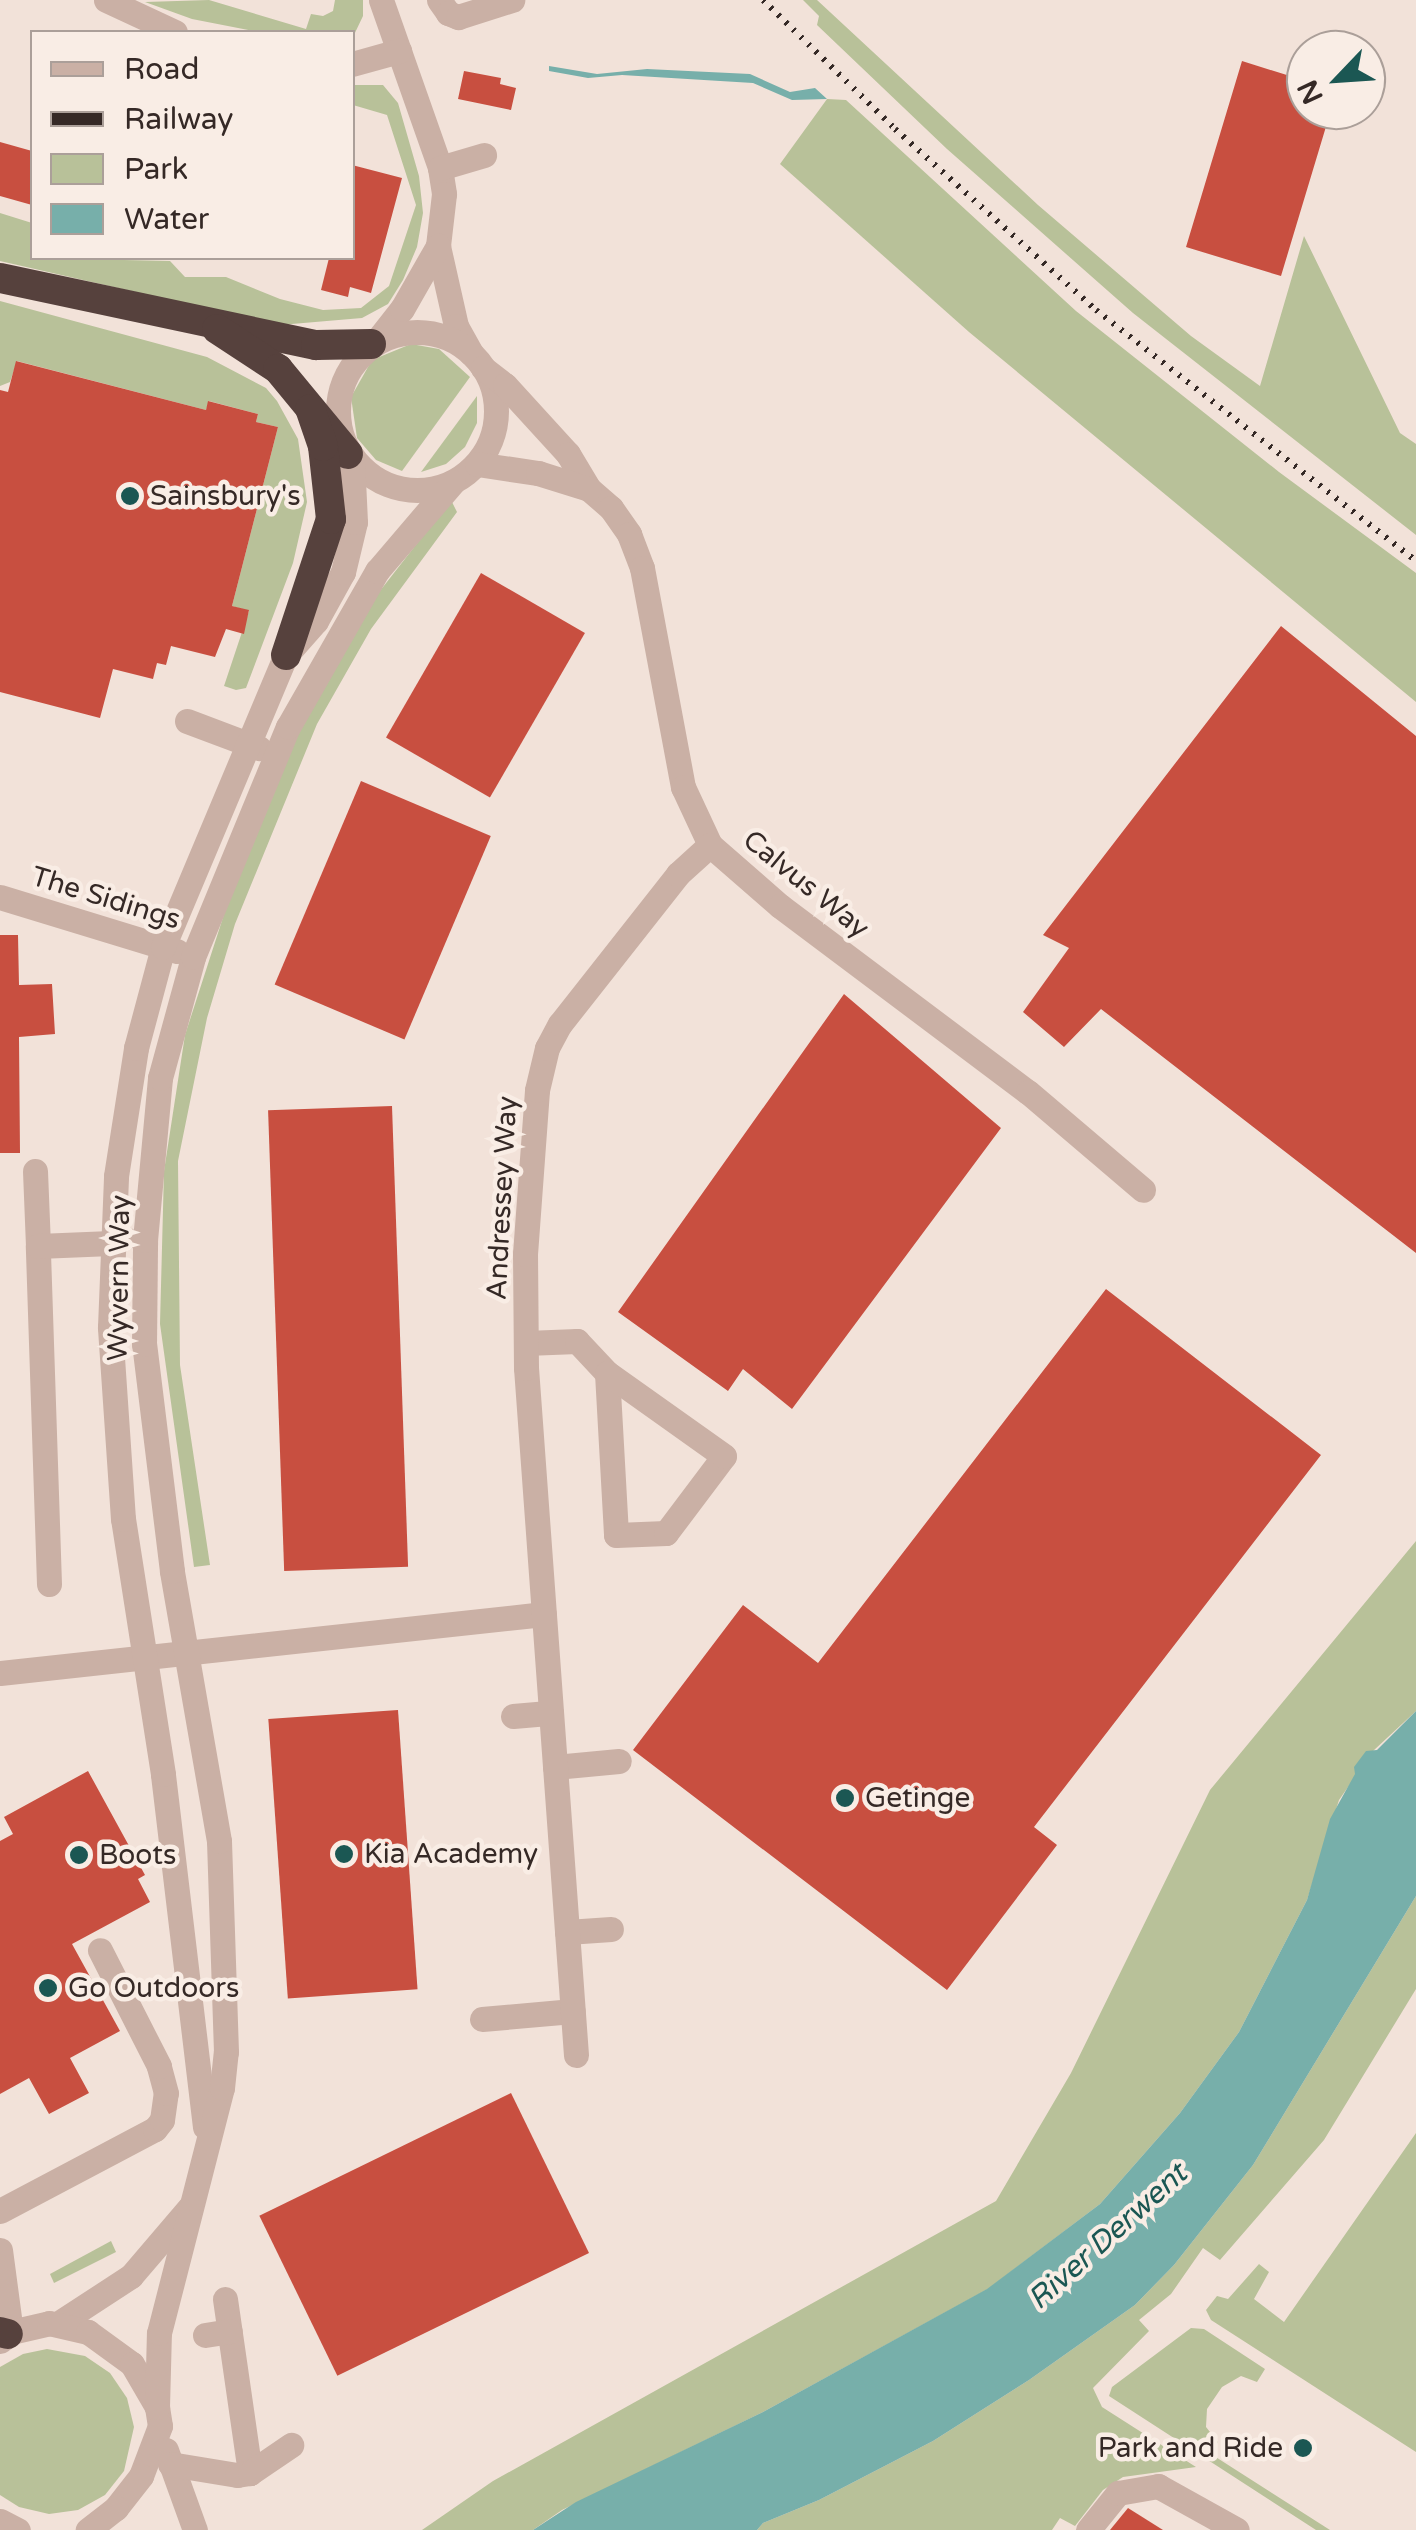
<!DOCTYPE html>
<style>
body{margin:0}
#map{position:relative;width:1416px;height:2530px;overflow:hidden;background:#f2e2d9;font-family:"Varela Round",sans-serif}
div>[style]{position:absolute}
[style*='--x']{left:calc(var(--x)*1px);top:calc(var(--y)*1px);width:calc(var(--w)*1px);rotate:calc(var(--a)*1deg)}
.green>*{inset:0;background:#b8c199}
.water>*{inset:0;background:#77afaa}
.building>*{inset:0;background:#c84f40;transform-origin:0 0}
.minor>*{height:25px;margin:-12.5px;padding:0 12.5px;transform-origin:12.5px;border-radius:12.5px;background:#cab0a5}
.minor>.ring{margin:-12.5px;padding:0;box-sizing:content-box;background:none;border:25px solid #cab0a5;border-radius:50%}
.highway>*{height:30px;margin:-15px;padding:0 15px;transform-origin:15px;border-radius:15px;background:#56413d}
.rail>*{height:6px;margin-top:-3px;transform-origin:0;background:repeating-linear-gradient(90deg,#352926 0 2.5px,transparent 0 10.5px)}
.dots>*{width:28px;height:28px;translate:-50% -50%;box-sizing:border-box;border:5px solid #f9ede5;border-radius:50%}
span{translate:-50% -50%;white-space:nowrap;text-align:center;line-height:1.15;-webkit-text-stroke:9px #f9ede5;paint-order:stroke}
.poi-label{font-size:28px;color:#352926}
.left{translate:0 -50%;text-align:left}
.right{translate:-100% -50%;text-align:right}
.street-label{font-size:28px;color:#352926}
.water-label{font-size:30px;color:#1b5753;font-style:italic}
.legend{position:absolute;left:30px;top:30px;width:325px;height:230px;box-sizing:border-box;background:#f9ede5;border:2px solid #ab9f99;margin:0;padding:12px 18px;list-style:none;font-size:30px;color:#352926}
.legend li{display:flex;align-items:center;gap:20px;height:50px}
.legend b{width:50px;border:2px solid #ab9f99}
.north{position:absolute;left:1286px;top:30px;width:100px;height:100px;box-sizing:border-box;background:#f9ede5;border:2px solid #ab9f99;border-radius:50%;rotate:245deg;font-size:28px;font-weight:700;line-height:40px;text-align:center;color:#352926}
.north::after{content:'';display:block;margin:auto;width:35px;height:45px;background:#1b5753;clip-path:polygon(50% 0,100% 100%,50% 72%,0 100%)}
</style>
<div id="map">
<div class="green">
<i style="clip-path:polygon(209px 0,306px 29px,311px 14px,323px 16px,333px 11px,335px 0,363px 0,363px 16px,353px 37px,352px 32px,258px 32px,192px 19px,145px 2px)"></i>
<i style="clip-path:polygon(803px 0,817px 0,1038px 205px,1191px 336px,1260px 386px,1304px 236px,1400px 433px,1416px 444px,1416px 535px,1133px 313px,947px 149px,817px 25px,819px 16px)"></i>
<i style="clip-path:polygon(353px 85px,383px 85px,398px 103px,419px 176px,423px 213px,417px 247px,403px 280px,388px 304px,362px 318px,280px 325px,0 261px,0 213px,32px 223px,32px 258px,170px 261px,185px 277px,226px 277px,280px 299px,323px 310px,361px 308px,389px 286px,416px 205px,387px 115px,353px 105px)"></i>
<i style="clip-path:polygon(827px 99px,846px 100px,1076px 311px,1279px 472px,1416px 573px,1416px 702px,969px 332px,780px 164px)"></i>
<i style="clip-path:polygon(0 301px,207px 357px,266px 388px,277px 401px,298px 439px,307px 502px,293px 563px,246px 688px,236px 690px,224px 686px,249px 611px,232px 606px,278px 427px,256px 422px,258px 414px,209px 401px,206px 410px,17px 361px,10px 382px,0 386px)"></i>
<i style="clip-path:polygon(411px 344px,439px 349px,470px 377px,402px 471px,376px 460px,357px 438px,351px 397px,372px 360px)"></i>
<i style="clip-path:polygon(477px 396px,477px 423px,465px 447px,446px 464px,421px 472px)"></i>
<i style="clip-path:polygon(451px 500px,457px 512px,371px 629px,317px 724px,235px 924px,207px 1018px,178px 1161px,180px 1365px,210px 1565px,194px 1567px,160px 1324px,164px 1171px,185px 1035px,240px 865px,274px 781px,318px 691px,365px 610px)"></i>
<i style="clip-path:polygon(1416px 1541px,1416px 1711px,1373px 1751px,1339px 1800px,1307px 1900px,1239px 2032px,1180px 2113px,1100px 2204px,988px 2289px,763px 2412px,562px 2510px,533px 2530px,422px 2530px,493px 2481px,996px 2201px,1071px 2073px,1210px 1790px)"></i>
<i style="clip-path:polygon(1416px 1896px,1416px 1989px,1324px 2140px,1220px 2260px,1203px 2248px,1171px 2294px,1139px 2320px,1149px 2331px,1093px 2388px,1102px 2407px,1196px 2467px,1123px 2477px,1103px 2490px,1075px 2526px,1060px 2518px,1052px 2530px,757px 2530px,763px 2523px,819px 2500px,933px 2441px,1029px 2380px,1135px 2305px,1174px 2265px,1253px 2165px)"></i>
<i style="clip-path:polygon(1416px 2133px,1416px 2452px,1211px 2320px,1206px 2310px,1217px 2296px,1228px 2299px,1259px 2264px,1269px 2272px,1254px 2299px,1284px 2322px)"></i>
<i style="clip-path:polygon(111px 2241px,116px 2252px,54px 2283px,50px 2274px)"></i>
<i style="clip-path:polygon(1191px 2328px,1204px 2329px,1265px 2369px,1257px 2382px,1241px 2376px,1222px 2387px,1207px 2409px,1206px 2427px,1218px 2442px,1211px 2454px,1330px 2530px,1316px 2530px,1109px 2396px,1112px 2387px)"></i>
<i style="clip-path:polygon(47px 2349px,85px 2356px,110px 2373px,127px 2398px,134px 2427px,124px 2471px,105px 2495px,78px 2510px,49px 2514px,19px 2507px,0 2495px,0 2367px,23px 2354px)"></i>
</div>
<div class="water">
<i style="clip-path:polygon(549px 66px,597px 74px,647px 69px,750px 74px,790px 92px,815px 88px,827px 99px,792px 100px,753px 83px,622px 75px,588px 78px,549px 71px)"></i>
<i style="clip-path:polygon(1416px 1711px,1416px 1896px,1253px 2165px,1174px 2265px,1135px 2305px,1029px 2380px,933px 2441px,819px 2500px,763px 2523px,757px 2530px,533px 2530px,576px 2502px,763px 2412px,987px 2289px,1100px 2204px,1180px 2113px,1239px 2032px,1307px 1900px,1330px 1819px,1355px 1774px,1354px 1767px,1366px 1751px,1377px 1750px)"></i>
</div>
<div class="building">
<i style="clip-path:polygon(1242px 61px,1306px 81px,1306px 110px,1331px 110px,1281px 276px,1186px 247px)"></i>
<i style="clip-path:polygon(464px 71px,501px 78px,500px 84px,516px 88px,511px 110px,458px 99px)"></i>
<i style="clip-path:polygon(0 142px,32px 151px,32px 205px,0 196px)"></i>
<i style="clip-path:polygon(352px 165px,402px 178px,371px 293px,350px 287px,348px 297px,321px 290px,329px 258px,352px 258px)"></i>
<i style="clip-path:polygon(16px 361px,206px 410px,208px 401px,258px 414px,256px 422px,278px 427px,232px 606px,249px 610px,244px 634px,226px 629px,215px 657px,171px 646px,166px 665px,157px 663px,153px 679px,113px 669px,100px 718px,0 692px,0 390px,8px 392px)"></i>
<i style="left:481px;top:573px;width:120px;height:190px;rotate:30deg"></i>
<i style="clip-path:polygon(1281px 626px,1416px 736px,1416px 1253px,1101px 1009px,1064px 1047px,1023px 1012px,1069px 948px,1043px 935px)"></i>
<i style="left:361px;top:781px;width:141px;height:221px;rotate:23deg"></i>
<i style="clip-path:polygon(0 935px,18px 935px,19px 985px,52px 984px,55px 1034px,19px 1037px,20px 1153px,0 1153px)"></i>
<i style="clip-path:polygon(844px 994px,1001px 1128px,792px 1409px,743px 1369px,728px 1391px,618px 1312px)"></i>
<i style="left:392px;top:1106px;width:461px;height:124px;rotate:88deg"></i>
<i style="clip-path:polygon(1106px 1289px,1321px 1455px,1034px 1827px,1057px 1845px,947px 1990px,633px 1750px,743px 1605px,818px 1663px)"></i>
<i style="left:398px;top:1710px;width:280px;height:130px;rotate:86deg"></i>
<i style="clip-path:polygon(88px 1771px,145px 1875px,138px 1879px,150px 1902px,72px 1944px,120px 2031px,70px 2058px,89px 2093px,49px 2114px,29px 2078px,0 2094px,0 1841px,13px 1834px,4px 1817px)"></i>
<i style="left:511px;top:2093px;width:178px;height:280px;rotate:64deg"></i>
<i style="clip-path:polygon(1128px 2508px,1163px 2530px,1110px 2530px)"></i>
</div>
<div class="minor">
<i style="--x:106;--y:0;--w:76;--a:24.9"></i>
<i style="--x:381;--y:0;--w:178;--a:70.6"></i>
<i style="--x:440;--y:168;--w:26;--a:81"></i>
<i style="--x:444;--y:194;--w:52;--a:96.6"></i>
<i style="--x:438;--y:246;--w:82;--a:77.3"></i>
<i style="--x:456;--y:326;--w:31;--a:61"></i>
<i style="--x:439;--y:0;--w:16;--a:55"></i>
<i style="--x:448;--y:13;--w:11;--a:22"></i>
<i style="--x:458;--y:17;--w:57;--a:-17.5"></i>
<i style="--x:352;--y:64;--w:49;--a:-15.5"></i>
<i style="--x:440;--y:168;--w:46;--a:-16.5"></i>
<i class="ring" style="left:338px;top:332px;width:133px;height:133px"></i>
<i style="--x:379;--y:338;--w:37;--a:-52"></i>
<i style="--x:402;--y:309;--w:73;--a:-60.3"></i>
<i style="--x:483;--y:368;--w:28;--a:38"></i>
<i style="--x:505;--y:385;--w:93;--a:47.6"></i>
<i style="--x:568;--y:454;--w:41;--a:59"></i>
<i style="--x:589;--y:489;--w:29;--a:41"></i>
<i style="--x:611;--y:508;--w:32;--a:55"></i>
<i style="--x:629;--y:534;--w:36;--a:69"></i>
<i style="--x:642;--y:568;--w:223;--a:79.4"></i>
<i style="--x:683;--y:787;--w:64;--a:65"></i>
<i style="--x:710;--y:845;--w:93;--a:41.1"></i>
<i style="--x:780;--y:906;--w:310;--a:36.9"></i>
<i style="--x:1028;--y:1092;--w:151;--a:40.4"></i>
<i style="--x:477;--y:464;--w:62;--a:8.4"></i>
<i style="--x:538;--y:473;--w:53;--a:17.4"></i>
<i style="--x:187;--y:721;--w:77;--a:20.6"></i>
<i style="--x:0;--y:897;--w:185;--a:17"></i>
<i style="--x:35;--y:1171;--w:75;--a:87.7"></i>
<i style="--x:526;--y:1343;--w:51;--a:-2.2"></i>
<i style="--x:577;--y:1341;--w:44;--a:46.8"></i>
<i style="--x:607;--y:1373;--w:162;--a:86.8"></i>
<i style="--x:616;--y:1535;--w:50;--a:-2.3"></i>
<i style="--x:666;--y:1533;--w:96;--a:-53"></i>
<i style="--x:724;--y:1456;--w:143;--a:-144.6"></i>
<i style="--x:49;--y:1584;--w:338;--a:-91.9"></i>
<i style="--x:38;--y:1246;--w:73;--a:-2.4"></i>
<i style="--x:111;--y:1243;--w:14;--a:-21"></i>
<i style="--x:0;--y:1673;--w:547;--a:-6.19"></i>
<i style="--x:513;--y:1716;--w:38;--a:-5"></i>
<i style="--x:555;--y:1767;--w:64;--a:-5.4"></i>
<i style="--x:567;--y:1932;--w:44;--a:-3.9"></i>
<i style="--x:482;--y:2019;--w:91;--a:-5"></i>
<i style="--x:576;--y:2055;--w:689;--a:-94.16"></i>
<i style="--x:526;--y:1368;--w:114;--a:-90.5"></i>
<i style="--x:525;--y:1254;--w:164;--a:-85.8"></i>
<i style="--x:537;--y:1090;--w:43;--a:-76.6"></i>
<i style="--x:547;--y:1048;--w:27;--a:-62"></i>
<i style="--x:560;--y:1024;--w:191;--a:-51.8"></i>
<i style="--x:678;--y:874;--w:43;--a:-42.2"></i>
<i style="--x:205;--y:2127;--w:355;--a:-96.8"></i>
<i style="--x:163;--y:1774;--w:258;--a:-98.9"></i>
<i style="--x:123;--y:1519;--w:192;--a:-93.9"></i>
<i style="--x:110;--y:1327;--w:151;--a:-87.7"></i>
<i style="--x:116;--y:1176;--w:130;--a:-81.1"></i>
<i style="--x:136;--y:1048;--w:105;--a:-75"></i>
<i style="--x:163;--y:947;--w:317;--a:-67.2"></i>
<i style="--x:286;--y:655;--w:45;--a:-48.6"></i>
<i style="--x:316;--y:621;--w:56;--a:-61.1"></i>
<i style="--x:343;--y:572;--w:51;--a:-76.5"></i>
<i style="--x:355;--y:522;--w:63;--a:-92.7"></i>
<i style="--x:0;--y:2211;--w:175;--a:-27.9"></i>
<i style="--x:155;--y:2129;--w:11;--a:-52"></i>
<i style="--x:162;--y:2120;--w:27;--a:-82"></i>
<i style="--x:166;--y:2093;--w:28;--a:-105"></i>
<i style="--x:159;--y:2066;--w:130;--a:-117"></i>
<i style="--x:0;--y:2250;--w:83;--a:82.4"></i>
<i style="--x:225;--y:2299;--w:176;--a:81.8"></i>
<i style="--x:59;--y:2323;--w:86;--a:-33.1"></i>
<i style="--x:131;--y:2276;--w:89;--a:-49.5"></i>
<i style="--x:205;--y:2335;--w:25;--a:-9"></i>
<i style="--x:0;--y:2341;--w:14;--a:-39"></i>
<i style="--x:11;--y:2332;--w:39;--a:-13"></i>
<i style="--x:49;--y:2323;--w:40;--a:13"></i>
<i style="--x:88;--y:2332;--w:54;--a:36"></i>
<i style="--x:132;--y:2364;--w:50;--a:59.8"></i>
<i style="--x:157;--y:2407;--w:19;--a:81"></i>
<i style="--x:160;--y:2426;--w:53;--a:110.8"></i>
<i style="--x:141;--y:2476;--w:41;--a:128"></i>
<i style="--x:116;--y:2508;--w:36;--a:142"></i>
<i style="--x:157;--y:2407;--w:74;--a:-88.5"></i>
<i style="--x:159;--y:2333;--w:253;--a:-75.6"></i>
<i style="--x:222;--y:2088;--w:36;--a:-84"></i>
<i style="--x:226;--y:2052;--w:211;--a:-91.9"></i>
<i style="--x:219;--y:1841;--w:274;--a:-99.9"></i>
<i style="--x:172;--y:1571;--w:229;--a:-97"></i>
<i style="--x:144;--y:1344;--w:104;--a:-89.4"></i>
<i style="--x:145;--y:1240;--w:163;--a:-84.7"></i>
<i style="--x:160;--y:1078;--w:125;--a:-74.7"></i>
<i style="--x:193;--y:957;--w:249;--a:-67.6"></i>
<i style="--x:288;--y:727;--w:180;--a:-60.3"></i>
<i style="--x:377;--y:571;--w:117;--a:-49.5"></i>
<i style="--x:166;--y:2450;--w:85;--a:70.1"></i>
<i style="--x:170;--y:2464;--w:68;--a:9.3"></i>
<i style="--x:237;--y:2475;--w:13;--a:-9"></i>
<i style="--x:250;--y:2473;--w:50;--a:-34.3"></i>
<i style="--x:0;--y:2521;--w:20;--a:27"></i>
<i style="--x:1088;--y:2530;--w:48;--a:-51"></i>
<i style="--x:1118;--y:2493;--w:41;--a:-9.9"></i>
<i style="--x:1158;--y:2486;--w:90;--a:29.1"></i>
</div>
<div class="highway">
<i style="--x:0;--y:278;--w:323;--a:12"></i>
<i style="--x:316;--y:345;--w:55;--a:-1"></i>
<i style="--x:217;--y:329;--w:73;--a:33.3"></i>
<i style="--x:278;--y:369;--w:110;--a:50.5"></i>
<i style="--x:286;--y:655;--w:143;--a:-71.7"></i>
<i style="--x:331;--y:519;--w:73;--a:-96.3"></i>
<i style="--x:323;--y:446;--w:39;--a:-109"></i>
<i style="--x:0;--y:2332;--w:8;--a:14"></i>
</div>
<div class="rail">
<i style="--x:763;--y:0;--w:185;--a:44.3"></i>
<i style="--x:895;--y:129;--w:270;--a:42"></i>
<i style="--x:1096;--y:310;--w:407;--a:38.1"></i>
</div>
<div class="dots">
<i style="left:130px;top:496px;background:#1b5753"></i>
<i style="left:845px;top:1798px;background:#1b5753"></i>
<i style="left:344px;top:1854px;background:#1b5753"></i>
<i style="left:79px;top:1855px;background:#1b5753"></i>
<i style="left:48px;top:1988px;background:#1b5753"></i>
<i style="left:1303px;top:2448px;background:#1b5753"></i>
</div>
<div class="poi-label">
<span class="left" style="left:150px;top:496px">Sainsbury's</span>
<span class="left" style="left:865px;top:1798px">Getinge</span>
<span class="left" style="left:364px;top:1854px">Kia Academy</span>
<span class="left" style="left:99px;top:1855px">Boots</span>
<span class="left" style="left:68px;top:1988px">Go Outdoors</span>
<span class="right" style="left:1283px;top:2448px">Park and Ride</span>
</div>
<div class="street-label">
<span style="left:806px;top:884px;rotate:39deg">Calvus Way</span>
<span style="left:106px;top:898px;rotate:17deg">The Sidings</span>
<span style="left:502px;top:1198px;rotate:-87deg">Andressey Way</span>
<span style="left:119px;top:1278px;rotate:-89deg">Wyvern Way</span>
</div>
<div class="water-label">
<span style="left:1108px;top:2237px;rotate:-42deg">River Derwent</span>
</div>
<ul class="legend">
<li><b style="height:12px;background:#cab0a5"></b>Road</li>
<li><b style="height:12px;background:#352926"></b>Railway</li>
<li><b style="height:28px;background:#b8c199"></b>Park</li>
<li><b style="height:28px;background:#77afaa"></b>Water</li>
</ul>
<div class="north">N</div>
</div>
